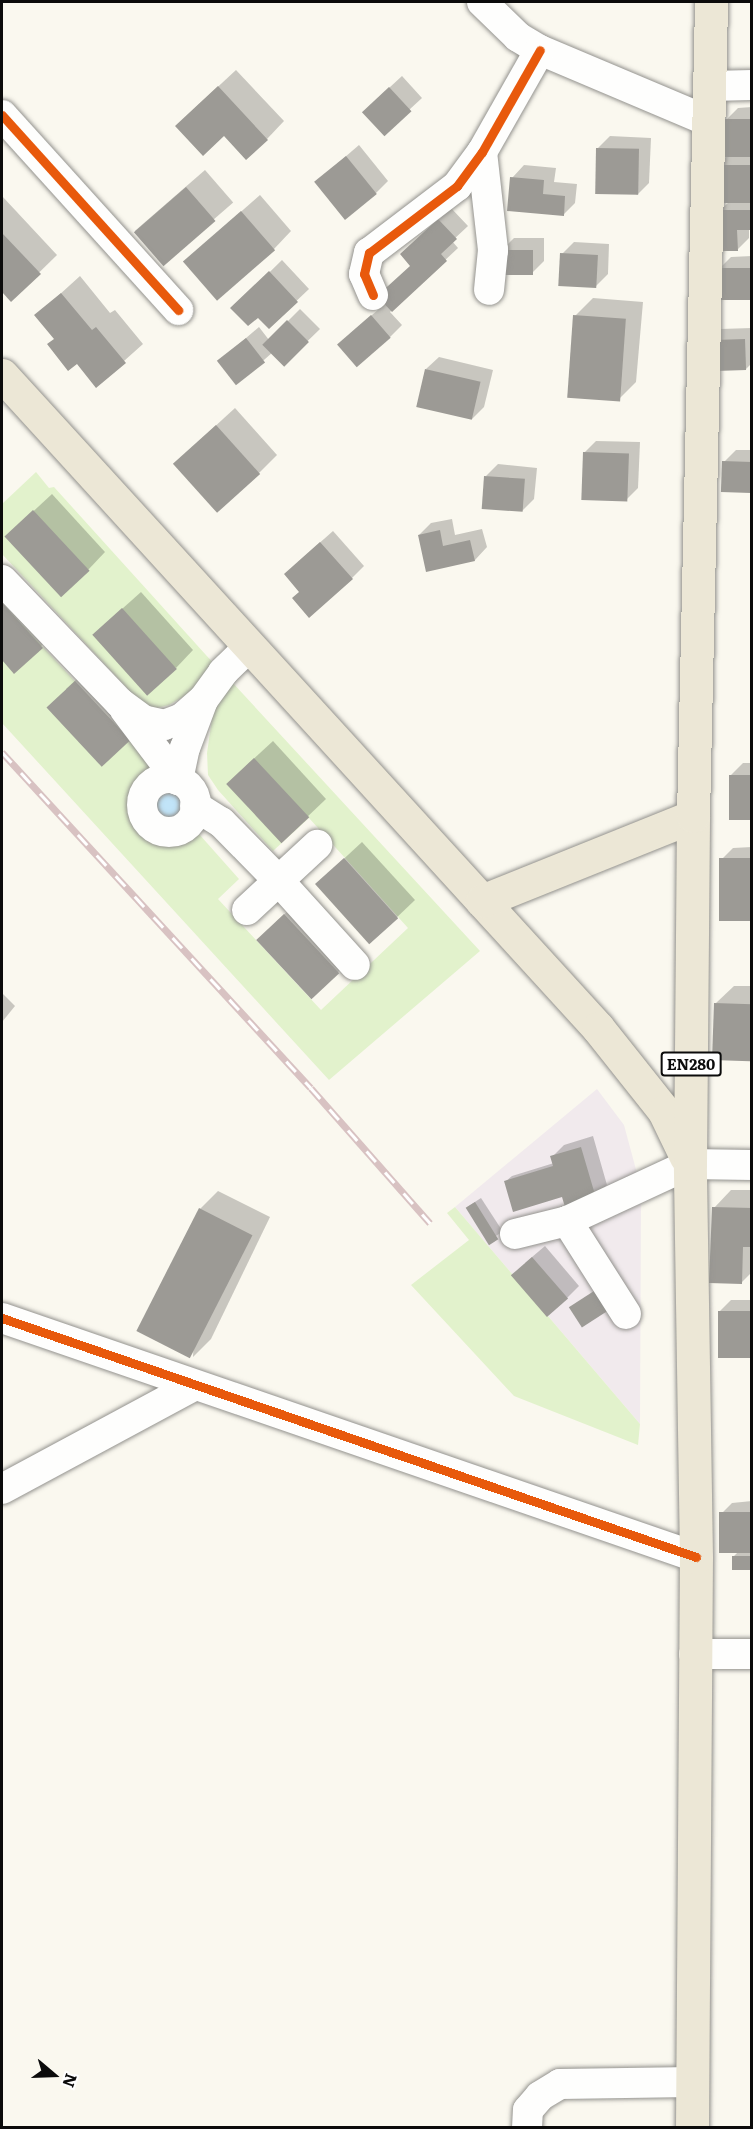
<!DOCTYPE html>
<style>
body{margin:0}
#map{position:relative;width:753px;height:2129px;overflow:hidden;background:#faf8ef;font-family:Literata,serif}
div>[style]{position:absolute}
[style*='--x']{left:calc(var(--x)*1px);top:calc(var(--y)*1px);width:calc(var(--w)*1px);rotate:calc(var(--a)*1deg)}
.industrial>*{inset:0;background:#f1eaed}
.green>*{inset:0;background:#e2f2cc}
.water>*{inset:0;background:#c1e4f8}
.round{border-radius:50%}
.shadow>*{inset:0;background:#0003;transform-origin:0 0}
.building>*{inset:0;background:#9c9a95;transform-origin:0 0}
.roads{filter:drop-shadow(0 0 2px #93928e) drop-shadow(0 0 2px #93928e)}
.minor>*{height:30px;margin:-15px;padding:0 15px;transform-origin:15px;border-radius:15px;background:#fefefd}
.minor>.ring{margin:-15px;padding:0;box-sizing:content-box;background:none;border:30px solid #fefefd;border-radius:50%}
.major>*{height:33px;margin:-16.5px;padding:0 16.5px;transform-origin:16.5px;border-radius:16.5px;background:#ece7d6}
.rail>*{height:7px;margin-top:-3.5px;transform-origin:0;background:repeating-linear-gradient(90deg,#fff 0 14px,#d8c2c2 0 28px);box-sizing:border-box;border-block:2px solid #d8c2c2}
.cycleway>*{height:9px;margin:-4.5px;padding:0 4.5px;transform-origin:4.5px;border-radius:4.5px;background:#e8590c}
span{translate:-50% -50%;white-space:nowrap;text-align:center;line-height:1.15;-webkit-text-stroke:6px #fff;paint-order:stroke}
.shield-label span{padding:2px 4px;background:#fff;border:2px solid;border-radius:4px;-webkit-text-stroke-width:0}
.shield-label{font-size:15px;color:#0b0b0b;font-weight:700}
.frame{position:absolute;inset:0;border:3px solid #0b0b0b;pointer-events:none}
.north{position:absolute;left:24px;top:2045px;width:60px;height:60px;-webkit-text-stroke:4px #fff;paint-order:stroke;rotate:109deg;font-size:16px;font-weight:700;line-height:24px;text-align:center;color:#0b0b0b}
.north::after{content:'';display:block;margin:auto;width:21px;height:27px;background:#0b0b0b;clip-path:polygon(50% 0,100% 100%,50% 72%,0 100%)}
</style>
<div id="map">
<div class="industrial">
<i style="clip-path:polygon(597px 1089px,624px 1125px,638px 1177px,641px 1206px,640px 1424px,455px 1207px)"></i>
</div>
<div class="green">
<i style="clip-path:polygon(36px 472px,49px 488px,54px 487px,215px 665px,190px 693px,169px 705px,157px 708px,143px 705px,2px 554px,2px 504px)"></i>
<i style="clip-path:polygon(2px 603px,154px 766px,140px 777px,132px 791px,129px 807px,133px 824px,142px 836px,169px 846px,185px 843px,199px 834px,239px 879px,218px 899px,321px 1010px,408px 928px,309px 818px,273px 851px,218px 790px,208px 775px,207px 753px,214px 705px,231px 681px,480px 951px,329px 1080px,2px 723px)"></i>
<i style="clip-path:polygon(455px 1207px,640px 1424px,638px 1445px,514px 1396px,411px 1285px,469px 1240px,447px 1213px)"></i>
</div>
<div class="water">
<i class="round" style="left:156px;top:793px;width:26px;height:26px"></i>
</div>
<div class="shadow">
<i style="clip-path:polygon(236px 70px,284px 121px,267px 139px,195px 108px)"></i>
<i style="clip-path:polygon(402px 76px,422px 98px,384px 133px,376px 100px)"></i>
<i style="clip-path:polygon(752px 107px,752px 228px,749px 228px,749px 238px,737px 250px,720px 210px,729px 202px,717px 165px,726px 157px,726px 120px,738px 108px)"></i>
<i style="clip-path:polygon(610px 136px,651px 138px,649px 183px,637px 195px,598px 148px)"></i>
<i style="clip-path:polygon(359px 145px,388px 181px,376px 193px,316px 182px)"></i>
<i style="clip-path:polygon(524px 165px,556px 168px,554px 182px,577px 184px,575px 203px,563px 215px,512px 178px)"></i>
<i style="left:205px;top:170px;width:43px;height:93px;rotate:49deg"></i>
<i style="clip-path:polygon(260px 195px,291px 231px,274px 249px,185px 261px)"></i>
<i style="clip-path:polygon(2px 196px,57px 255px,11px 300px,2px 289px)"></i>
<i style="clip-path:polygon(451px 208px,468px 226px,452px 241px,458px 248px,390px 312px,402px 325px,390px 337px,351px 333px,386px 303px,412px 265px,414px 243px)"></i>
<i style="clip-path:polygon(514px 238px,544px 238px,544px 261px,532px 273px,502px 250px)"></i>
<i style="clip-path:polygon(574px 242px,609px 244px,608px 274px,596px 286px,562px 254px)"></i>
<i style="clip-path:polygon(752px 256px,752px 298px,719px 269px,731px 257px)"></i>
<i style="clip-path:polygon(282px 260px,309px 289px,269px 327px,258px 315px,233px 308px)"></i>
<i style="clip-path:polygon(80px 276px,110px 313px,115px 310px,143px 344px,96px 386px,37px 315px)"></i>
<i style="clip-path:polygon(593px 298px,643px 302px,636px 382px,618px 400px,575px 316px)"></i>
<i style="clip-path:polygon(300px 309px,320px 329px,284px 364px,273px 352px,238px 383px,232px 350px,259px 327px,269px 340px)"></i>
<i style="clip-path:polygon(752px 328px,752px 363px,746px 369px,708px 342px,720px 329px)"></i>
<i style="clip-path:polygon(439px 357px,493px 370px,484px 407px,472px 419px,426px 369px)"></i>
<i style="clip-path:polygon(235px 408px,277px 455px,259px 473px,175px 463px)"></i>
<i style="clip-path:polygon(596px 441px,640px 442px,638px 488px,626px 500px,584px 453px)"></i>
<i style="clip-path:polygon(736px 450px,752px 450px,752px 491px,724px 462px)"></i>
<i style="clip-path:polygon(498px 464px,537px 468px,534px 499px,522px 511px,486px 476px)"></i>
<i style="clip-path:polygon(52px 494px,105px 552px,88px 570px,25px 519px)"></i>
<i style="clip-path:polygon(452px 519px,455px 535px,482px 529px,487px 547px,475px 560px,427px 570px,419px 535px,431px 523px)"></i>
<i style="clip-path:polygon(333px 531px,364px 566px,352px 578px,301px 591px,298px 562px)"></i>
<i style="clip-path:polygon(2px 576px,59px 629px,14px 672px,2px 658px)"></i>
<i style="clip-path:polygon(141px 592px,193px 650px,176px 668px,113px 617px)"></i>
<i style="clip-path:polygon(93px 664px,146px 723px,102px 765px,66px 689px)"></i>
<i style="clip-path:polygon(273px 741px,326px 799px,281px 842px,246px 766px)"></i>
<i style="clip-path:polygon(743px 763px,752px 763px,752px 818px,731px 775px)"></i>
<i style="clip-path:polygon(362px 842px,415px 900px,370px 943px,335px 867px)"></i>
<i style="clip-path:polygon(752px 847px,752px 919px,721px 860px,733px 848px)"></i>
<i style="clip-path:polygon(303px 897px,356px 955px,311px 998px,276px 922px)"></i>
<i style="clip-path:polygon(734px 986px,752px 986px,752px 1059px,716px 1003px)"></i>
<i style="clip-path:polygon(2px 993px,15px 1006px,2px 1022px)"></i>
<i style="clip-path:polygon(593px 1136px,607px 1185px,595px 1197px,563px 1194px,506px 1181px,512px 1176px,554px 1163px,552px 1157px,564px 1145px)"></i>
<i style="clip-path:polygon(731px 1190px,752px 1190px,752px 1272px,741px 1283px,714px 1208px)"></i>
<i style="clip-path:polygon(218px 1191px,270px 1217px,211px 1339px,193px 1357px,200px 1209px)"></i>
<i style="left:481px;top:1198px;width:40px;height:16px;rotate:57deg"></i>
<i style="clip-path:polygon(545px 1246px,579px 1286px,567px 1298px,525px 1263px)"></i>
<i style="clip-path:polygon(731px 1300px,752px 1300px,752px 1354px,749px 1357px,719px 1312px)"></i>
<i style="clip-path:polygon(752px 1501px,752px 1568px,733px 1557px,738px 1552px,720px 1515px,732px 1503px)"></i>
</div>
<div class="building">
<i style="clip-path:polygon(218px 86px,268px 140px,246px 160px,224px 136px,203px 156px,175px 126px)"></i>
<i style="left:389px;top:87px;width:33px;height:37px;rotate:47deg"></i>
<i style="left:724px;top:119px;width:28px;height:38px"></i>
<i style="left:596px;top:148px;width:43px;height:46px;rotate:1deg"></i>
<i style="left:346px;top:156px;width:49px;height:41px;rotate:51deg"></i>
<i style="left:716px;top:165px;width:36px;height:38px"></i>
<i style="clip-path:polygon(510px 177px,544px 180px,543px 194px,565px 196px,564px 216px,507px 211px)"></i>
<i style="left:186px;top:187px;width:45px;height:69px;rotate:49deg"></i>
<i style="clip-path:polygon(719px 210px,752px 210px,752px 230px,737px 230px,738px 251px,719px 251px)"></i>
<i style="left:241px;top:211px;width:52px;height:77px;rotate:49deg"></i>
<i style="clip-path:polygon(438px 219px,457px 239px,441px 254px,447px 261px,392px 312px,377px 296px,410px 266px,400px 254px)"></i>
<i style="clip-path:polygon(2px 233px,41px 274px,11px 302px,2px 292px)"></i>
<i style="left:501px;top:250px;width:32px;height:25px"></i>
<i style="left:560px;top:253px;width:38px;height:33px;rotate:3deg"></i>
<i style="left:718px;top:268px;width:34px;height:32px"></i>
<i style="clip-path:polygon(269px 271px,298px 302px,269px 329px,258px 318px,248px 326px,230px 308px)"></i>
<i style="clip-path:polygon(61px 293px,92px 330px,96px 327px,126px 363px,96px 388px,77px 364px,68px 371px,47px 344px,54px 339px,34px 315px)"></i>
<i style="left:371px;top:315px;width:30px;height:45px;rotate:49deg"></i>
<i style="left:573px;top:315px;width:53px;height:83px;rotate:4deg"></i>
<i style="left:287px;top:320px;width:31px;height:35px;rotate:45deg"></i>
<i style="left:246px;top:338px;width:31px;height:37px;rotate:52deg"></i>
<i style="left:745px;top:339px;width:31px;height:38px;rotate:88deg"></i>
<i style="left:425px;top:369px;width:57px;height:39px;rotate:13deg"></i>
<i style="left:216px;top:425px;width:66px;height:58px;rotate:48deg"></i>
<i style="left:583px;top:452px;width:46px;height:48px;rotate:2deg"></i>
<i style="left:722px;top:461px;width:30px;height:31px;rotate:2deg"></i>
<i style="left:484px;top:476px;width:41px;height:33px;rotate:4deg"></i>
<i style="left:33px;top:510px;width:83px;height:39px;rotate:47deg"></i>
<i style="clip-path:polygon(440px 530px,443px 546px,470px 540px,475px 561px,426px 572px,418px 535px)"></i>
<i style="clip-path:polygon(320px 542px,353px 579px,309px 618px,292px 598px,299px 592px,284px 574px)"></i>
<i style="clip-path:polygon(2px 603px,43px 648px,14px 674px,2px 660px)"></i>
<i style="left:122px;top:608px;width:82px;height:40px;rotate:48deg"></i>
<i style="left:75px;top:681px;width:81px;height:39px;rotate:47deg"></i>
<i style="left:254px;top:758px;width:81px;height:38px;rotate:47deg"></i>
<i style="left:729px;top:775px;width:23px;height:45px"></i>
<i style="left:344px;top:858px;width:81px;height:39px;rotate:48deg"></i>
<i style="left:752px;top:858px;width:63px;height:33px;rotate:90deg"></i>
<i style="left:284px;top:914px;width:81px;height:38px;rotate:47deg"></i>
<i style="left:714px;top:1003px;width:38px;height:57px;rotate:2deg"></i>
<i style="clip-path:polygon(581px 1147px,596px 1198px,565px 1207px,562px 1197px,513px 1212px,504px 1181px,553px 1166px,550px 1156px)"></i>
<i style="left:475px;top:1202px;width:44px;height:11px;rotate:58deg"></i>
<i style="clip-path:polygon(712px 1207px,752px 1208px,752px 1247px,743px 1247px,742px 1284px,709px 1283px)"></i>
<i style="left:199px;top:1208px;width:60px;height:138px;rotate:27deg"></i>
<i style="left:532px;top:1257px;width:55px;height:28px;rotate:49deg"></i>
<i style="left:594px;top:1291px;width:24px;height:30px;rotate:57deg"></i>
<i style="left:718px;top:1311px;width:34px;height:47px"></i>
<i style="left:752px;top:1512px;width:41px;height:33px;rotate:90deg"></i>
<i style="left:752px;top:1556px;width:14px;height:20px;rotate:90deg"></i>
</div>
<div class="roads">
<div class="minor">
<i style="--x:482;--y:2;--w:50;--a:44.2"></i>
<i style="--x:518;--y:37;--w:26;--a:31"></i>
<i style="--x:540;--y:50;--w:182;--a:22.9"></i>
<i style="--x:710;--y:86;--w:42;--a:-1.4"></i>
<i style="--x:2;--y:115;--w:263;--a:47.9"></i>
<i style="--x:482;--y:152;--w:99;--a:83.6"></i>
<i style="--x:493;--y:250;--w:40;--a:95.7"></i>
<i style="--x:373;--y:295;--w:23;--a:-113"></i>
<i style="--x:364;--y:274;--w:22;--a:-77"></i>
<i style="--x:369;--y:253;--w:111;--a:-37.3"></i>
<i style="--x:457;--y:186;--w:42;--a:-53.7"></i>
<i style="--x:482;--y:152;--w:117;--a:-60.4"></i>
<i style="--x:2;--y:580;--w:170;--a:46.2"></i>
<i style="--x:120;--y:703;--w:29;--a:36"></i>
<i style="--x:143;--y:720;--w:22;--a:13"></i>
<i style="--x:164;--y:725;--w:19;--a:-21"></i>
<i style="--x:182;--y:718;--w:28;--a:-41"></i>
<i style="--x:125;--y:710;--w:88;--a:52.9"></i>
<i class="ring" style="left:142px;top:778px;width:24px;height:24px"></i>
<i style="--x:178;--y:780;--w:33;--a:-78"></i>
<i style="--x:185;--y:748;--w:51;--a:-69.4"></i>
<i style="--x:203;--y:700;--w:34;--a:-54"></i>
<i style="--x:223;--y:672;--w:37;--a:-44"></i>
<i style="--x:195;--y:806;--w:31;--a:32"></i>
<i style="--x:221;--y:822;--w:83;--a:45.5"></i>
<i style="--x:279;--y:881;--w:113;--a:47.9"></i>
<i style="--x:247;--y:910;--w:96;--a:-42.9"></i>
<i style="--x:567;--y:1221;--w:136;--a:-24.9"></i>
<i style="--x:690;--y:1164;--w:62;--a:0.9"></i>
<i style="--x:515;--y:1234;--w:54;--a:-14"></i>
<i style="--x:567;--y:1221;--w:110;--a:57.6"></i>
<i style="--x:2;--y:1318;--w:734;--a:19"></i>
<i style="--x:2;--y:1489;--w:219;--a:-28.3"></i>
<i style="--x:694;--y:1654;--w:58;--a:0"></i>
<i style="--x:527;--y:2128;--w:18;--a:-87"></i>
<i style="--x:528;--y:2110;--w:18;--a:-49"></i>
<i style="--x:540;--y:2096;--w:23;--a:-31"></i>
<i style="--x:560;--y:2084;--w:132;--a:-0.9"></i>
</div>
<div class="major">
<i style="--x:2;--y:375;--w:884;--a:47.61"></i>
<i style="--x:598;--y:1028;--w:106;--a:51.5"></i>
<i style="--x:664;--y:1111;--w:51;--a:64.4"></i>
<i style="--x:482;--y:901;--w:227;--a:-21.9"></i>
<i style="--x:692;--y:2128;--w:571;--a:-89.6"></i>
<i style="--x:696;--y:1557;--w:393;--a:-90.9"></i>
<i style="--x:690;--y:1164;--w:348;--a:-89.5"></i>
<i style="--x:693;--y:816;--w:814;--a:-88.73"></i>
</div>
</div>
<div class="rail">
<i style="--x:2;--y:752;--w:456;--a:47.4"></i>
<i style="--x:311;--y:1088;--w:180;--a:48.6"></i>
</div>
<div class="cycleway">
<i style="--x:2;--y:115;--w:263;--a:47.9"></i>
<i style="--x:373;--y:295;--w:23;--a:-113"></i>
<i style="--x:364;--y:274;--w:22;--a:-77"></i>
<i style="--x:369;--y:253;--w:111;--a:-37.3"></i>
<i style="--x:457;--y:186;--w:42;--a:-53.7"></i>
<i style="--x:482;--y:152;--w:117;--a:-60.4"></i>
<i style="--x:2;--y:1318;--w:734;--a:19"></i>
</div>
<div class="shield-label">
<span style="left:691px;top:1064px">EN280</span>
</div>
<div class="frame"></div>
<div class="north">N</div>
</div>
